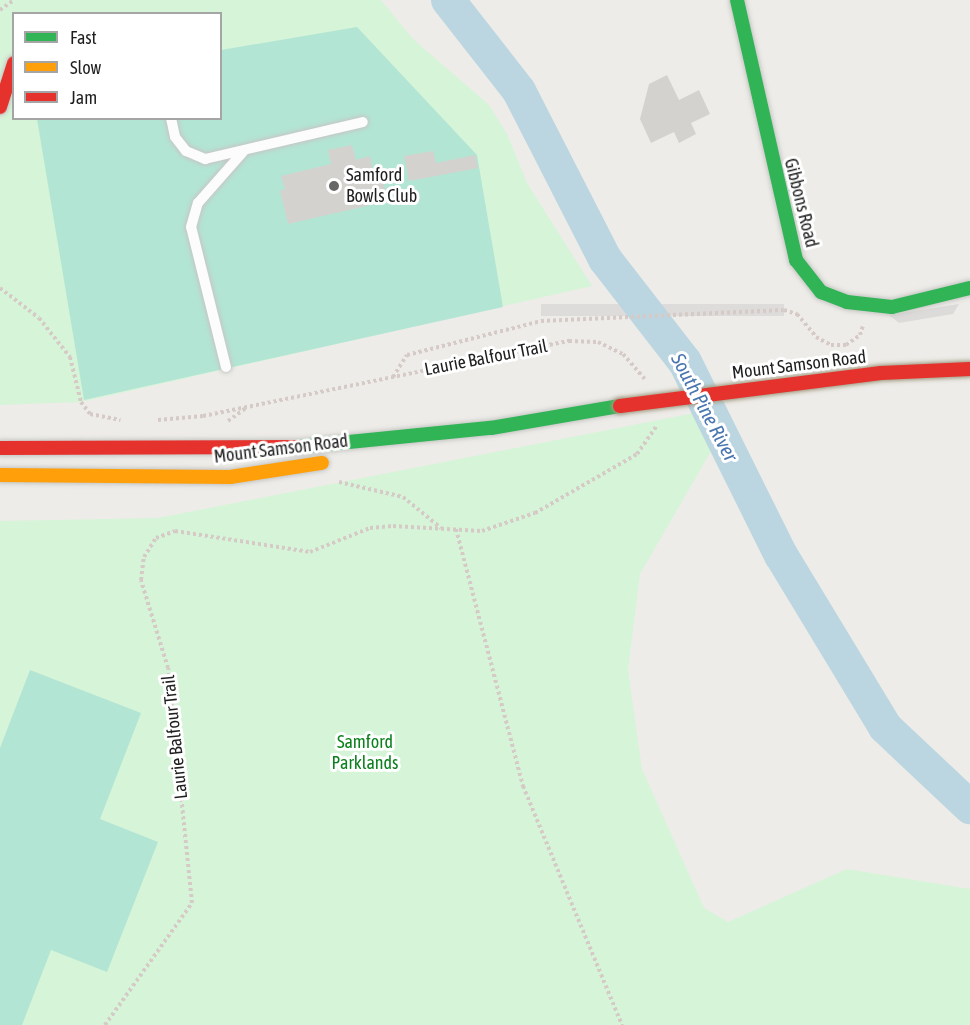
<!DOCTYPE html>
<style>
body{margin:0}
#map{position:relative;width:970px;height:1025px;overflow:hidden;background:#edece8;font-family:"Asap Condensed",sans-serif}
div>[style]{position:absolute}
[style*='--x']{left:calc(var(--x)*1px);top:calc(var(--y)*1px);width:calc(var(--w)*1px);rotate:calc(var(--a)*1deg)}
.residential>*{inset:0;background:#dcdbd9}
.park>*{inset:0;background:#d6f4d8}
.pitch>*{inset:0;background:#b3e5d4}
.pier>*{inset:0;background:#dddcdb;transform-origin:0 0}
.river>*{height:34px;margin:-17px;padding:0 17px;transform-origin:17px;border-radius:17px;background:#bbd6e1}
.building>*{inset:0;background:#d4d2cf}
.path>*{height:4px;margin-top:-2px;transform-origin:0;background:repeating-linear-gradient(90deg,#d6cac7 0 3px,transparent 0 6px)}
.roads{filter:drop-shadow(0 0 2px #c6c6c4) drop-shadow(0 0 2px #c6c6c4)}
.lane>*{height:10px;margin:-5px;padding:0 5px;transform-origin:5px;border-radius:5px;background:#fcfcfc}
.fast>*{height:14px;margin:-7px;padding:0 7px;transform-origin:7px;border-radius:7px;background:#30b455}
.slow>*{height:14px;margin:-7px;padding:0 7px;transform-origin:7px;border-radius:7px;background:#ff9f0a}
.jam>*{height:14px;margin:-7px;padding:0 7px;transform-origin:7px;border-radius:7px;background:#e5322d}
.bridges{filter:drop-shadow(0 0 2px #a49c84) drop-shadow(0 0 2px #a49c84)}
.jam-bridge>*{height:14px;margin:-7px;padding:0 7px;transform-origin:7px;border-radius:7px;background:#e5322d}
.dots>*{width:16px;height:16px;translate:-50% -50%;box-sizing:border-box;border:3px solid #fff;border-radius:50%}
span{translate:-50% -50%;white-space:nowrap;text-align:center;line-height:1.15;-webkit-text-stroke:6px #fff;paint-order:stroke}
.poi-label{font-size:18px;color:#1f1f1f}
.left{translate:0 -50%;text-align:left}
.street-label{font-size:18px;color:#1f1f1f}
.park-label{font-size:18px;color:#0b801d}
.water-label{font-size:20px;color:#4a76b0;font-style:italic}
.legend{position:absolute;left:12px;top:12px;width:210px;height:108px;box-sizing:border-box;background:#fff;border:2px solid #a5a5a5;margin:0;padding:8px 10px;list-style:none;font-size:18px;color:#1f1f1f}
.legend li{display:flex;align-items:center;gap:12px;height:30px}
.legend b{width:30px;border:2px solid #a5a5a5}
</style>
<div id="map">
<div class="residential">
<i style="clip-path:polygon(959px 304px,953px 314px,899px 323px,889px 315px)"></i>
</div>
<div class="park">
<i style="clip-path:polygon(evenodd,0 0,381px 0,413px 39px,489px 105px,507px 134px,527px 183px,592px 286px,81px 402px,0 405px,0 0,14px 14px,220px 14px,220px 118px,14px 118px,14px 14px)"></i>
<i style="clip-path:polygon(715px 409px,718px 439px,640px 574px,628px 670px,642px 769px,704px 908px,728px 922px,847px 869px,970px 889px,970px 1025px,0 1025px,0 521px,158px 518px)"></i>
</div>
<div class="pitch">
<i style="clip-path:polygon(357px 27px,477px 155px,503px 307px,84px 400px,37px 119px,220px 118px,221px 50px)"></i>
<i style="clip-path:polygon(30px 670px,141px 713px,100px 819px,158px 842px,107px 972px,51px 950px,22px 1025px,0 1025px,0 748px)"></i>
</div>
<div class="pier">
<i style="left:784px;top:304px;width:12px;height:243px;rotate:90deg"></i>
</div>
<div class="river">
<i style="--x:448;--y:0;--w:115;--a:52"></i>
<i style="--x:519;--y:91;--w:189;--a:62.9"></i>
<i style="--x:605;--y:259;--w:130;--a:52.2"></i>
<i style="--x:685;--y:362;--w:216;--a:63.6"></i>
<i style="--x:781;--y:555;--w:201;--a:58.8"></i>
<i style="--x:885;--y:727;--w:117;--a:43.3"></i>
</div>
<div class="building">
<i style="clip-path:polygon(667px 75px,679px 100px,699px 90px,710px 114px,691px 123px,696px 134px,679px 143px,674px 132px,651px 143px,640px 119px,649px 84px)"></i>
<i style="clip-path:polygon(352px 145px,356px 160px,370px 156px,375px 182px,383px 181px,388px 201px,288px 224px,280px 191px,285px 189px,281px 176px,331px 164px,328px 150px)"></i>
<i style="clip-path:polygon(433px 151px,436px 163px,475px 155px,478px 168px,409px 181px,404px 156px)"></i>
</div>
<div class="path">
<i style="--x:0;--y:10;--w:17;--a:-36"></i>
<i style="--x:0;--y:288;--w:49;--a:37.6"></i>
<i style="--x:39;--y:318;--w:50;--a:51.5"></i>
<i style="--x:70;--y:357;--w:46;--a:76.3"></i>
<i style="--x:81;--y:402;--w:15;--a:53"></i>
<i style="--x:90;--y:414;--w:31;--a:11"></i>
<i style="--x:393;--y:377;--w:26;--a:-58"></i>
<i style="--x:407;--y:355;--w:138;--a:-14.2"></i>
<i style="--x:541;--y:321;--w:243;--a:-2.6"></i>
<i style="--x:784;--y:310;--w:14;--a:17"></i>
<i style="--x:797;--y:314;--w:30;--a:50"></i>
<i style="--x:816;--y:337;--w:17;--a:28"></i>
<i style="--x:831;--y:345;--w:15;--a:0"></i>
<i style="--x:846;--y:345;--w:17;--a:-36"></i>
<i style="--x:860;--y:335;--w:9;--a:-72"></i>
<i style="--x:158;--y:420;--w:45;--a:-5.1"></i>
<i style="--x:203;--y:416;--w:374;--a:-11.6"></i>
<i style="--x:569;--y:341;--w:29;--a:2"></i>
<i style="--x:598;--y:342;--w:28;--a:26"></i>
<i style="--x:623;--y:354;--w:33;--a:49"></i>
<i style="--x:228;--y:421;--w:22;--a:-36"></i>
<i style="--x:339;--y:482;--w:66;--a:13.2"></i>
<i style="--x:403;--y:497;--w:49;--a:39.2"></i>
<i style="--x:456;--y:529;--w:266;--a:75.4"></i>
<i style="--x:523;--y:786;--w:259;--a:67.5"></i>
<i style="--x:105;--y:1025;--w:150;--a:-54.5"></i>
<i style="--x:192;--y:903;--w:236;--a:-95.8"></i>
<i style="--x:168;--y:668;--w:92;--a:-107.1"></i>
<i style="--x:141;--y:580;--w:23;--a:-83"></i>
<i style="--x:144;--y:557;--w:22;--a:-58"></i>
<i style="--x:156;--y:538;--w:20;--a:-20"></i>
<i style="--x:175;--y:531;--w:137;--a:8.8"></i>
<i style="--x:310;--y:552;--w:65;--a:-21.8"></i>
<i style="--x:370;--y:528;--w:23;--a:-5"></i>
<i style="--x:393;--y:526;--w:89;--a:3.2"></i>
<i style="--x:482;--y:531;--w:56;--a:-18.8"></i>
<i style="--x:535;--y:513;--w:118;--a:-30"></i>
<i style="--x:637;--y:454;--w:35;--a:-55"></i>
</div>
<div class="roads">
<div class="lane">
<i style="--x:171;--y:118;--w:19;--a:78"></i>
<i style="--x:175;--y:137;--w:18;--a:52"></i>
<i style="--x:186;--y:151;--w:21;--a:23"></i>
<i style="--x:205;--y:159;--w:162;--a:-13.2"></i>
<i style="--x:226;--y:367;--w:144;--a:-104"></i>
<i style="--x:191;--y:227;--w:25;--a:-74"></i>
<i style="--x:198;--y:203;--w:68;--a:-48.6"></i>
</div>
<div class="fast">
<i style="--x:737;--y:0;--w:267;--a:77.2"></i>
<i style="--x:796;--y:260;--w:41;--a:52"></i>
<i style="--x:821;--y:292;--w:28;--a:21"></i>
<i style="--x:847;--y:302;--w:45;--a:6.3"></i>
<i style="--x:892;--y:307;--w:80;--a:-13.7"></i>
<i style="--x:299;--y:447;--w:193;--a:-5.7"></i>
<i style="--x:491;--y:428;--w:131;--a:-9.7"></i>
</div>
<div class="slow">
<i style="--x:0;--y:475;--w:230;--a:0.5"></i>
<i style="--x:230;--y:477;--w:93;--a:-8.7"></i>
</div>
<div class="jam">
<i style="--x:0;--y:107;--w:46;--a:-72.3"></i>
<i style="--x:0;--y:448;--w:299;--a:-0.2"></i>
</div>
</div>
<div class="bridges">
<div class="jam-bridge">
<i style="--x:620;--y:406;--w:263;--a:-7.2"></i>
<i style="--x:881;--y:373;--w:89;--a:-2.6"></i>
</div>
</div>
<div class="dots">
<i style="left:334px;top:186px;background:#676765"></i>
</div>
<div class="poi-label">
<span class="left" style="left:346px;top:186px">Samford<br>Bowls Club</span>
</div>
<div class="street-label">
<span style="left:801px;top:203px;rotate:76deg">Gibbons Road</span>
<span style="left:486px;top:358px;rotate:-11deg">Laurie Balfour Trail</span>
<span style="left:799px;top:365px;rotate:-7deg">Mount Samson Road</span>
<span style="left:281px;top:449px;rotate:-7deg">Mount Samson Road</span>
<span style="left:175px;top:737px;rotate:-96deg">Laurie Balfour Trail</span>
</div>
<div class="park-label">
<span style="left:365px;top:753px">Samford<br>Parklands</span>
</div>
<div class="water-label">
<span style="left:705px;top:407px;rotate:62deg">South Pine River</span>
</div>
<ul class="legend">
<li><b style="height:8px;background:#30b455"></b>Fast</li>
<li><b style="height:8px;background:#ff9f0a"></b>Slow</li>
<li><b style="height:8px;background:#e5322d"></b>Jam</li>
</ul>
</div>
